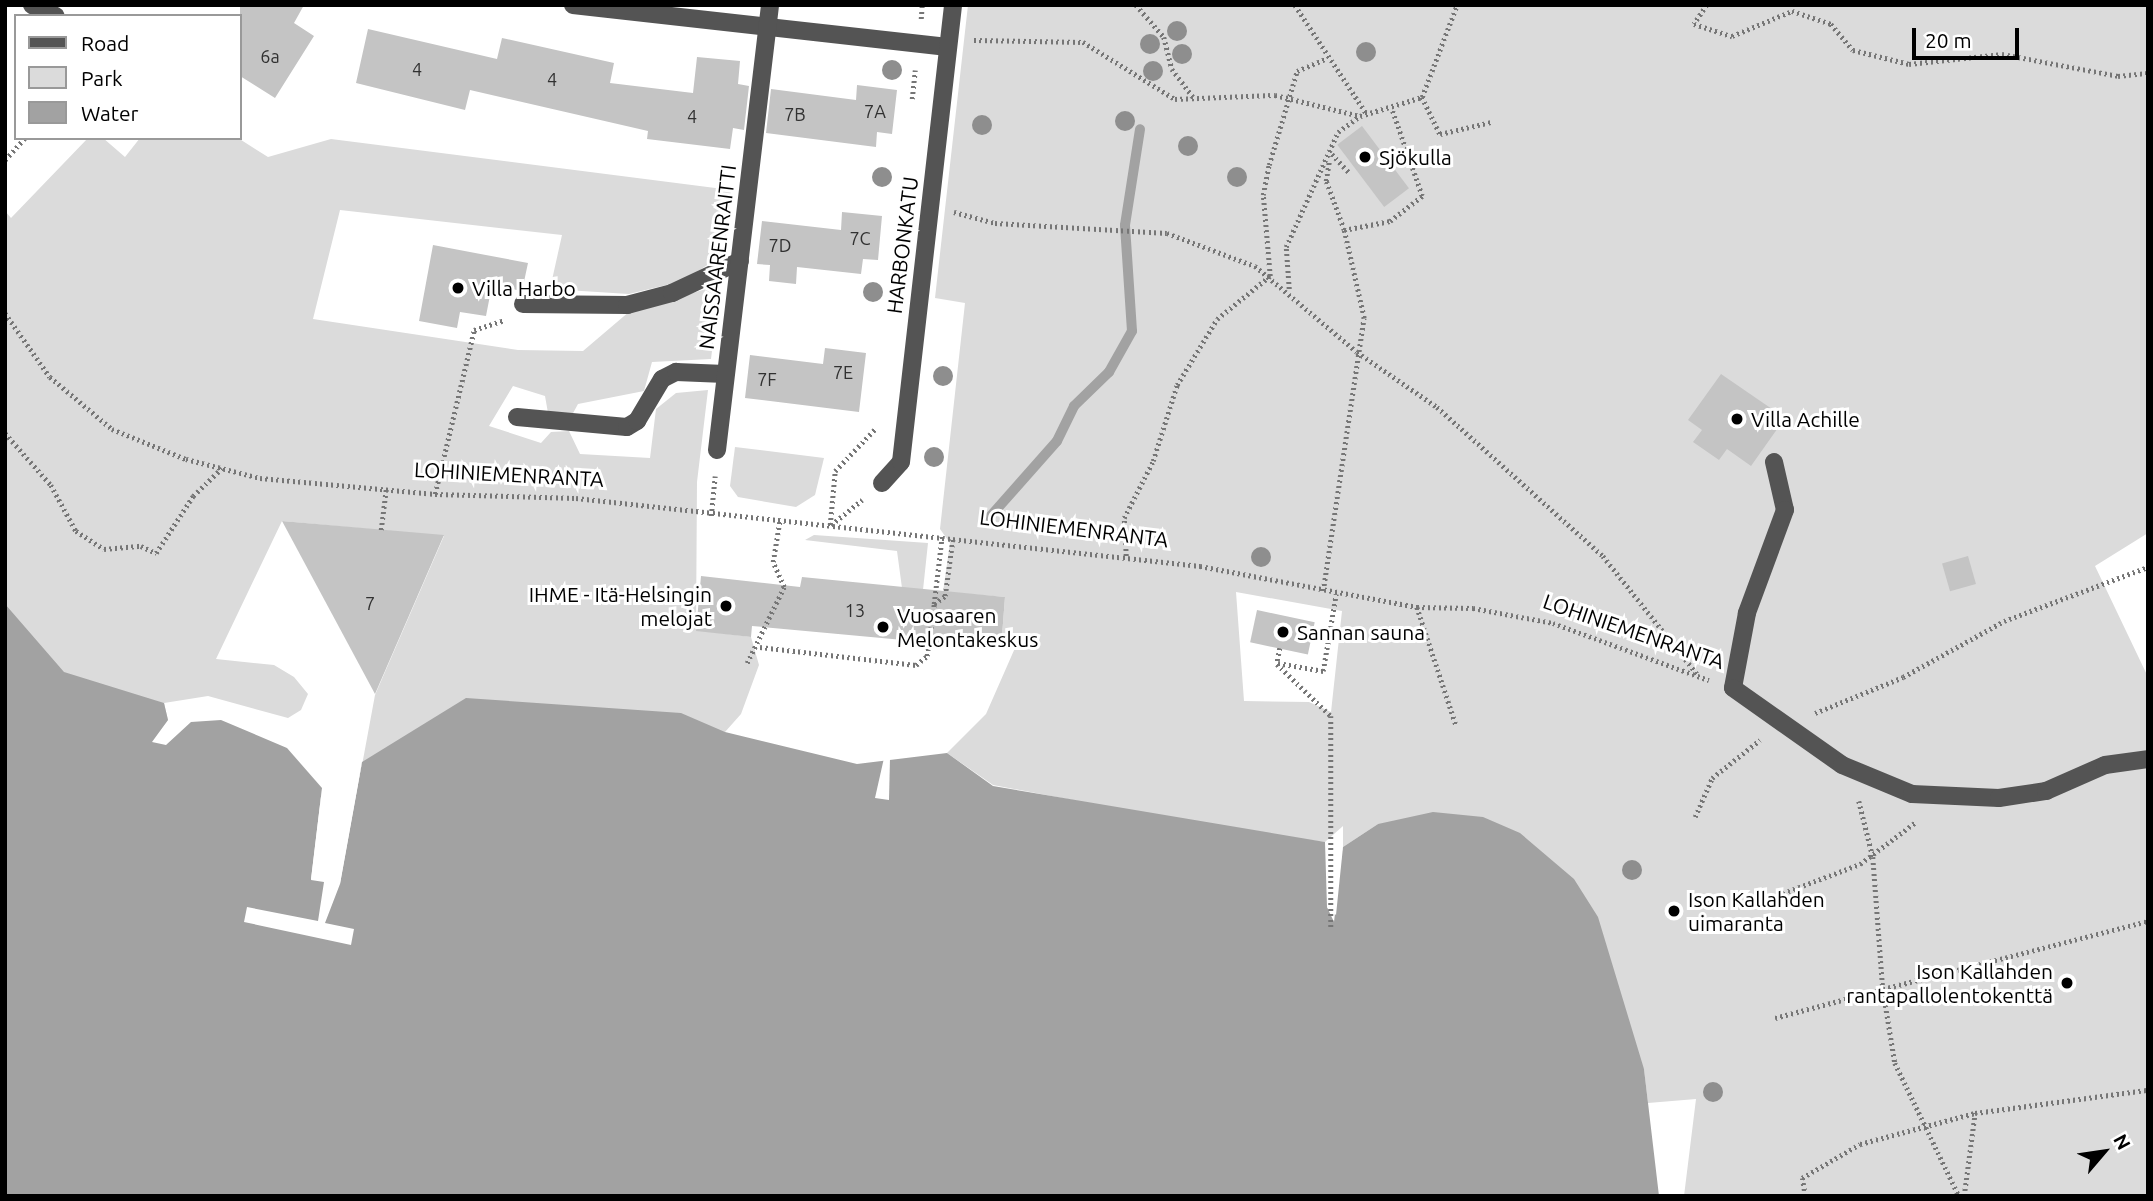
<!DOCTYPE html>
<meta charset="utf-8">
<style>
body{margin:0}
#map{position:relative;width:2153px;height:1201px;overflow:hidden;background:#fff;font-family:Ubuntu,sans-serif}
div>[style]{position:absolute}
[style*='--x']{left:calc(var(--x)*1px);top:calc(var(--y)*1px);width:calc(var(--w)*1px);rotate:calc(var(--a)*1deg)}
.green>*{inset:0;background:#dbdbdb}
.water>*{inset:0;background:#a2a2a2}
.pier>*{inset:0;background:#fff}
.stream>*{height:10px;margin:-5px;padding:0 5px;transform-origin:5px;border-radius:5px;background:#a2a2a2}
.building>*{inset:0;background:#c4c4c4;transform-origin:0 0}
.path>*{height:4.5px;margin-top:-2.25px;transform-origin:0;background:repeating-linear-gradient(90deg,#767676 0 2px,transparent 0 5.5px)}
.minor>*{height:18px;margin:-9px;padding:0 9px;transform-origin:9px;border-radius:9px;background:#545454}
.trees>*{width:20px;height:20px;margin:-10px;border-radius:50%;background:#8e8e8e}
.dots>*{width:19px;height:19px;translate:-50% -50%;box-sizing:border-box;border:4px solid #fff;border-radius:50%}
span{translate:-50% -50%;white-space:nowrap;text-align:center;line-height:1.15;-webkit-text-stroke:6px #fff;paint-order:stroke}
.number-label{font-size:18px;color:#313131}
.number-label span{-webkit-text-stroke-width:0}
.poi-label{font-size:21px;color:#000}
.left{translate:0 -50%;text-align:left}
.right{translate:-100% -50%;text-align:right}
.street-label{font-size:21px;color:#000}
.frame{position:absolute;inset:0;border:7px solid #000;pointer-events:none}
.legend{position:absolute;left:14px;top:14px;width:228px;height:126px;box-sizing:border-box;background:#fff;border:2px solid #999;margin:0;padding:9px 12px;list-style:none;font-size:21px;color:#000}
.legend li{display:flex;align-items:center;gap:14px;height:35px}
.legend b{width:35px;border:2px solid #999}
.north{position:absolute;left:2069px;top:1117px;width:70px;height:70px;-webkit-text-stroke:5px #fff;paint-order:stroke;rotate:61deg;font-size:19px;font-weight:700;line-height:28px;text-align:center;color:#000}
.north::after{content:'';display:block;margin:auto;width:24px;height:32px;background:#000;clip-path:polygon(50% 0,100% 100%,50% 72%,0 100%)}
.scale{position:absolute;left:1912px;top:28px;width:107px;height:32px;box-sizing:border-box;border:4px solid #000;border-top:0;padding-left:9px;font-size:21px;line-height:24px;white-space:nowrap;color:#000;-webkit-text-stroke:5px #fff;paint-order:stroke}
</style>
<div id="map">
<div class="green">
<i style="clip-path:polygon(evenodd,968px 5px,2148px 5px,2148px 533px,2095px 566px,2148px 677px,2148px 1196px,1684px 1196px,1696px 1099px,1648px 1103px,1644px 1069px,1378px 824px,1343px 847px,1343px 826px,1325px 842px,1235px 831px,993px 785px,947px 753px,986px 714px,1015px 648px,1001px 649px,1005px 597px,943px 592px,950px 543px,940px 529px,965px 303px,935px 298px,968px 5px,1236px 592px,1342px 611px,1331px 712px,1309px 702px,1244px 701px,1236px 592px)"></i>
<i style="clip-path:polygon(88px 138px,103px 138px,125px 157px,140px 138px,238px 138px,268px 157px,331px 139px,731px 190px,724px 254px,683px 281px,629px 294px,550px 289px,562px 235px,340px 210px,313px 319px,518px 350px,583px 351px,630px 311px,720px 285px,711px 359px,652px 362px,644px 391px,578px 404px,572px 415px,548px 413px,545px 396px,513px 386px,489px 426px,541px 443px,551px 432px,569px 431px,580px 454px,650px 458px,656px 409px,676px 393px,708px 390px,697px 482px,696px 630px,751px 637px,759px 665px,741px 714px,725px 732px,340px 884px,375px 695px,444px 536px,282px 521px,216px 659px,274px 665px,294px 677px,308px 694px,301px 710px,288px 718px,208px 696px,164px 703px,168px 720px,151px 742px,5px 818px,5px 211px,11px 218px)"></i>
<i style="clip-path:polygon(735px 447px,824px 458px,815px 495px,796px 507px,738px 497px,730px 486px)"></i>
<i style="clip-path:polygon(814px 535px,928px 543px,923px 590px,902px 588px,897px 551px,805px 540px)"></i>
</div>
<div class="water">
<i style="clip-path:polygon(5px 604px,64px 672px,164px 703px,168px 720px,152px 742px,166px 745px,191px 722px,221px 720px,287px 748px,322px 788px,311px 879px,340px 884px,362px 762px,466px 698px,681px 713px,725px 732px,857px 764px,947px 753px,993px 786px,1325px 842px,1327px 907px,1336px 915px,1343px 847px,1378px 824px,1433px 812px,1483px 817px,1520px 833px,1574px 879px,1598px 917px,1644px 1069px,1659px 1196px,5px 1196px)"></i>
</div>
<div class="pier">
<i style="clip-path:polygon(363px 757px,340px 884px,325px 923px,354px 929px,351px 945px,244px 922px,247px 907px,318px 921px,324px 882px,311px 880px,322px 788px,314px 877px,337px 880px)"></i>
<i style="clip-path:polygon(884px 758px,890px 758px,889px 800px,875px 798px)"></i>
<i style="clip-path:polygon(1327px 839px,1333px 909px,1343px 843px,1334px 922px,1327px 907px)"></i>
</div>
<div class="stream">
<i style="--x:988;--y:519;--w:104;--a:-48.5"></i>
<i style="--x:1057;--y:441;--w:39;--a:-64"></i>
<i style="--x:1074;--y:406;--w:49;--a:-44.2"></i>
<i style="--x:1109;--y:372;--w:47;--a:-60.7"></i>
<i style="--x:1132;--y:331;--w:106;--a:-93.8"></i>
<i style="--x:1125;--y:225;--w:97;--a:-81.1"></i>
</div>
<div class="building">
<i style="clip-path:polygon(240px 5px,304px 5px,294px 23px,314px 36px,275px 98px,240px 76px)"></i>
<i style="clip-path:polygon(368px 29px,497px 59px,502px 38px,614px 63px,610px 83px,693px 93px,697px 57px,740px 61px,738px 84px,749px 86px,744px 130px,733px 128px,730px 149px,647px 139px,648px 131px,470px 90px,465px 110px,356px 83px)"></i>
<i style="clip-path:polygon(857px 85px,897px 90px,892px 134px,877px 132px,876px 147px,766px 133px,771px 89px,856px 100px)"></i>
<i style="left:1362px;top:126px;width:78px;height:31px;rotate:53deg"></i>
<i style="clip-path:polygon(842px 212px,882px 216px,878px 260px,863px 259px,861px 274px,797px 267px,796px 284px,769px 281px,770px 265px,757px 264px,762px 221px,841px 230px)"></i>
<i style="clip-path:polygon(433px 245px,528px 263px,522px 291px,492px 285px,486px 316px,460px 312px,457px 328px,419px 321px)"></i>
<i style="clip-path:polygon(825px 348px,866px 353px,859px 412px,745px 398px,750px 355px,823px 364px)"></i>
<i style="clip-path:polygon(1721px 374px,1785px 418px,1751px 466px,1727px 449px,1719px 460px,1693px 442px,1702px 430px,1688px 420px)"></i>
<i style="clip-path:polygon(282px 521px,444px 535px,375px 694px)"></i>
<i style="left:1968px;top:556px;width:29px;height:27px;rotate:74deg"></i>
<i style="clip-path:polygon(701px 576px,800px 587px,802px 577px,1005px 597px,1001px 649px,752px 626px,751px 637px,696px 631px)"></i>
<i style="left:1257px;top:610px;width:59px;height:33px;rotate:12deg"></i>
</div>
<div class="path">
<i style="--x:1136;--y:5;--w:43;--a:48.8"></i>
<i style="--x:1164;--y:37;--w:33;--a:76"></i>
<i style="--x:1172;--y:69;--w:35;--a:53"></i>
<i style="--x:1295;--y:5;--w:131;--a:56.6"></i>
<i style="--x:1707;--y:5;--w:23;--a:124"></i>
<i style="--x:1694;--y:24;--w:40;--a:18"></i>
<i style="--x:1732;--y:36;--w:65;--a:-22.6"></i>
<i style="--x:1792;--y:11;--w:41;--a:18.4"></i>
<i style="--x:1831;--y:24;--w:34;--a:50"></i>
<i style="--x:1853;--y:50;--w:58;--a:14"></i>
<i style="--x:1909;--y:64;--w:94;--a:-6.1"></i>
<i style="--x:2002;--y:54;--w:118;--a:10.7"></i>
<i style="--x:2118;--y:76;--w:30;--a:-6"></i>
<i style="--x:921;--y:19;--w:14;--a:-86"></i>
<i style="--x:974;--y:40;--w:109;--a:1.1"></i>
<i style="--x:1083;--y:42;--w:108;--a:31.8"></i>
<i style="--x:1175;--y:99;--w:100;--a:-2.3"></i>
<i style="--x:1275;--y:95;--w:88;--a:13.9"></i>
<i style="--x:1422;--y:97;--w:41;--a:64.1"></i>
<i style="--x:1440;--y:134;--w:52;--a:-13.2"></i>
<i style="--x:912;--y:99;--w:29;--a:-84"></i>
<i style="--x:1332;--y:154;--w:25;--a:47"></i>
<i style="--x:5;--y:160;--w:30;--a:-48"></i>
<i style="--x:954;--y:212;--w:42;--a:15"></i>
<i style="--x:995;--y:223;--w:172;--a:3.3"></i>
<i style="--x:1167;--y:233;--w:94;--a:20.6"></i>
<i style="--x:1255;--y:266;--w:133;--a:40.1"></i>
<i style="--x:1357;--y:352;--w:97;--a:34.5"></i>
<i style="--x:1437;--y:407;--w:223;--a:41.9"></i>
<i style="--x:1603;--y:556;--w:152;--a:51.4"></i>
<i style="--x:1344;--y:230;--w:47;--a:-11.1"></i>
<i style="--x:1390;--y:221;--w:41;--a:-38"></i>
<i style="--x:1422;--y:196;--w:91;--a:-109.2"></i>
<i style="--x:1289;--y:289;--w:42;--a:-94.1"></i>
<i style="--x:1286;--y:247;--w:126;--a:-65.7"></i>
<i style="--x:1338;--y:132;--w:27;--a:-36"></i>
<i style="--x:1360;--y:116;--w:65;--a:-17"></i>
<i style="--x:1422;--y:97;--w:98;--a:-69.2"></i>
<i style="--x:5;--y:313;--w:78;--a:54.9"></i>
<i style="--x:50;--y:377;--w:81;--a:40"></i>
<i style="--x:112;--y:429;--w:80;--a:22.1"></i>
<i style="--x:186;--y:459;--w:76;--a:14.4"></i>
<i style="--x:260;--y:478;--w:176;--a:5.2"></i>
<i style="--x:435;--y:494;--w:141;--a:1.6"></i>
<i style="--x:576;--y:498;--w:628;--a:6.22"></i>
<i style="--x:1200;--y:566;--w:221;--a:10.7"></i>
<i style="--x:1417;--y:607;--w:56;--a:1"></i>
<i style="--x:1473;--y:608;--w:81;--a:10.6"></i>
<i style="--x:1553;--y:623;--w:166;--a:20.1"></i>
<i style="--x:5;--y:433;--w:69;--a:48.5"></i>
<i style="--x:51;--y:485;--w:52;--a:61.5"></i>
<i style="--x:76;--y:531;--w:33;--a:33"></i>
<i style="--x:104;--y:549;--w:37;--a:-5"></i>
<i style="--x:141;--y:546;--w:17;--a:25"></i>
<i style="--x:156;--y:553;--w:68;--a:-57"></i>
<i style="--x:193;--y:496;--w:40;--a:-44"></i>
<i style="--x:435;--y:494;--w:169;--a:-76.6"></i>
<i style="--x:474;--y:330;--w:32;--a:-18"></i>
<i style="--x:711;--y:516;--w:40;--a:-84.3"></i>
<i style="--x:830;--y:525;--w:54;--a:-84.7"></i>
<i style="--x:835;--y:471;--w:59;--a:-46.4"></i>
<i style="--x:831;--y:525;--w:40;--a:-39"></i>
<i style="--x:381;--y:530;--w:41;--a:-83"></i>
<i style="--x:1126;--y:556;--w:38;--a:-93"></i>
<i style="--x:1124;--y:518;--w:64;--a:-63"></i>
<i style="--x:1153;--y:461;--w:80;--a:-72.5"></i>
<i style="--x:1177;--y:385;--w:77;--a:-58.8"></i>
<i style="--x:1217;--y:319;--w:68;--a:-39.1"></i>
<i style="--x:1270;--y:276;--w:81;--a:-94.9"></i>
<i style="--x:1263;--y:195;--w:31;--a:-79"></i>
<i style="--x:1269;--y:165;--w:98;--a:-73.4"></i>
<i style="--x:1297;--y:71;--w:30;--a:-23"></i>
<i style="--x:1323;--y:591;--w:276;--a:-81.5"></i>
<i style="--x:1364;--y:318;--w:90;--a:-102.8"></i>
<i style="--x:1344;--y:230;--w:52;--a:-110.2"></i>
<i style="--x:1326;--y:181;--w:19;--a:-81"></i>
<i style="--x:934;--y:604;--w:68;--a:-83.3"></i>
<i style="--x:1417;--y:607;--w:124;--a:71.7"></i>
<i style="--x:760;--y:647;--w:157;--a:6.6"></i>
<i style="--x:916;--y:665;--w:14;--a:-39"></i>
<i style="--x:927;--y:656;--w:52;--a:-82.3"></i>
<i style="--x:934;--y:604;--w:14;--a:-36"></i>
<i style="--x:945;--y:596;--w:60;--a:-82.3"></i>
<i style="--x:1280;--y:648;--w:16;--a:101"></i>
<i style="--x:1277;--y:664;--w:75;--a:43.9"></i>
<i style="--x:1331;--y:716;--w:211;--a:90"></i>
<i style="--x:747;--y:663;--w:85;--a:-64"></i>
<i style="--x:784;--y:587;--w:27;--a:-114"></i>
<i style="--x:773;--y:562;--w:44;--a:-80.8"></i>
<i style="--x:1278;--y:663;--w:46;--a:10.1"></i>
<i style="--x:1323;--y:671;--w:78;--a:-80.4"></i>
<i style="--x:1815;--y:713;--w:95;--a:-22.2"></i>
<i style="--x:1903;--y:677;--w:115;--a:-29"></i>
<i style="--x:2004;--y:621;--w:154;--a:-20.6"></i>
<i style="--x:1859;--y:801;--w:58;--a:76"></i>
<i style="--x:1873;--y:857;--w:132;--a:85.7"></i>
<i style="--x:1883;--y:989;--w:274;--a:-14.4"></i>
<i style="--x:1695;--y:817;--w:43;--a:-66.4"></i>
<i style="--x:1712;--y:778;--w:61;--a:-38.4"></i>
<i style="--x:1752;--y:905;--w:116;--a:-20.8"></i>
<i style="--x:1860;--y:864;--w:71;--a:-37"></i>
<i style="--x:1775;--y:1018;--w:112;--a:-15"></i>
<i style="--x:1883;--y:989;--w:75;--a:80.8"></i>
<i style="--x:1895;--y:1063;--w:148;--a:64.3"></i>
<i style="--x:1805;--y:1196;--w:18;--a:-99"></i>
<i style="--x:1802;--y:1178;--w:67;--a:-30.4"></i>
<i style="--x:1860;--y:1144;--w:119;--a:-15.1"></i>
<i style="--x:1975;--y:1113;--w:175;--a:-7.6"></i>
<i style="--x:1964;--y:1196;--w:84;--a:-82.5"></i>
</div>
<div class="minor">
<i style="--x:32;--y:5;--w:26;--a:25"></i>
<i style="--x:573;--y:5;--w:377;--a:6.4"></i>
<i style="--x:523;--y:304;--w:104;--a:0.6"></i>
<i style="--x:627;--y:305;--w:47;--a:-14.9"></i>
<i style="--x:672;--y:293;--w:75;--a:-25.2"></i>
<i style="--x:517;--y:417;--w:110;--a:5.2"></i>
<i style="--x:627;--y:427;--w:12;--a:-31"></i>
<i style="--x:637;--y:421;--w:49;--a:-59.2"></i>
<i style="--x:662;--y:379;--w:16;--a:-27"></i>
<i style="--x:676;--y:372;--w:49;--a:2.3"></i>
<i style="--x:717;--y:450;--w:448;--a:-83.2"></i>
<i style="--x:1774;--y:462;--w:49;--a:77.1"></i>
<i style="--x:1785;--y:510;--w:110;--a:110.3"></i>
<i style="--x:1747;--y:613;--w:76;--a:100.6"></i>
<i style="--x:1733;--y:688;--w:133;--a:35.2"></i>
<i style="--x:1842;--y:765;--w:76;--a:22.5"></i>
<i style="--x:1912;--y:794;--w:87;--a:2.6"></i>
<i style="--x:1999;--y:798;--w:48;--a:-8.5"></i>
<i style="--x:2046;--y:791;--w:64;--a:-23.8"></i>
<i style="--x:2105;--y:765;--w:43;--a:-7.9"></i>
<i style="--x:882;--y:483;--w:28;--a:-48"></i>
<i style="--x:901;--y:462;--w:460;--a:-83.5"></i>
</div>
<div class="trees">
<i style="left:1177px;top:31px"></i>
<i style="left:1150px;top:44px"></i>
<i style="left:1366px;top:52px"></i>
<i style="left:1182px;top:54px"></i>
<i style="left:892px;top:70px"></i>
<i style="left:1153px;top:71px"></i>
<i style="left:1125px;top:121px"></i>
<i style="left:982px;top:125px"></i>
<i style="left:1188px;top:146px"></i>
<i style="left:882px;top:177px"></i>
<i style="left:1237px;top:177px"></i>
<i style="left:873px;top:292px"></i>
<i style="left:943px;top:376px"></i>
<i style="left:934px;top:457px"></i>
<i style="left:1261px;top:557px"></i>
<i style="left:1632px;top:870px"></i>
<i style="left:1713px;top:1092px"></i>
</div>
<div class="dots">
<i style="left:1365px;top:157px;background:#000"></i>
<i style="left:458px;top:288px;background:#000"></i>
<i style="left:1737px;top:419px;background:#000"></i>
<i style="left:726px;top:606px;background:#000"></i>
<i style="left:883px;top:627px;background:#000"></i>
<i style="left:1283px;top:632px;background:#000"></i>
<i style="left:1674px;top:911px;background:#000"></i>
<i style="left:2067px;top:983px;background:#000"></i>
</div>
<div class="number-label">
<span style="left:270px;top:56px">6a</span>
<span style="left:417px;top:69px">4</span>
<span style="left:552px;top:79px">4</span>
<span style="left:875px;top:111px">7A</span>
<span style="left:795px;top:114px">7B</span>
<span style="left:692px;top:116px">4</span>
<span style="left:860px;top:238px">7C</span>
<span style="left:780px;top:245px">7D</span>
<span style="left:843px;top:372px">7E</span>
<span style="left:767px;top:379px">7F</span>
<span style="left:370px;top:603px">7</span>
<span style="left:855px;top:610px">13</span>
</div>
<div class="poi-label">
<span class="left" style="left:1379px;top:157px">Sjökulla</span>
<span class="left" style="left:472px;top:288px">Villa Harbo</span>
<span class="left" style="left:1751px;top:419px">Villa Achille</span>
<span class="right" style="left:712px;top:606px">IHME - Itä-Helsingin<br>melojat</span>
<span class="left" style="left:897px;top:627px">Vuosaaren<br>Melontakeskus</span>
<span class="left" style="left:1297px;top:632px">Sannan sauna</span>
<span class="left" style="left:1688px;top:911px">Ison Kallahden<br>uimaranta</span>
<span class="right" style="left:2053px;top:983px">Ison Kallahden<br>rantapallolentokenttä</span>
</div>
<div class="street-label">
<span style="left:902px;top:245px;rotate:-83deg">HARBONKATU</span>
<span style="left:717px;top:257px;rotate:-83deg">NAISSAARENRAITTI</span>
<span style="left:509px;top:474px;rotate:3deg">LOHINIEMENRANTA</span>
<span style="left:1074px;top:528px;rotate:7deg">LOHINIEMENRANTA</span>
<span style="left:1634px;top:631px;rotate:19deg">LOHINIEMENRANTA</span>
</div>
<div class="frame"></div>
<ul class="legend">
<li><b style="height:9px;background:#545454"></b>Road</li>
<li><b style="height:19px;background:#dbdbdb"></b>Park</li>
<li><b style="height:19px;background:#a2a2a2"></b>Water</li>
</ul>
<div class="north">N</div>
<div class="scale">20 m</div>
</div>
